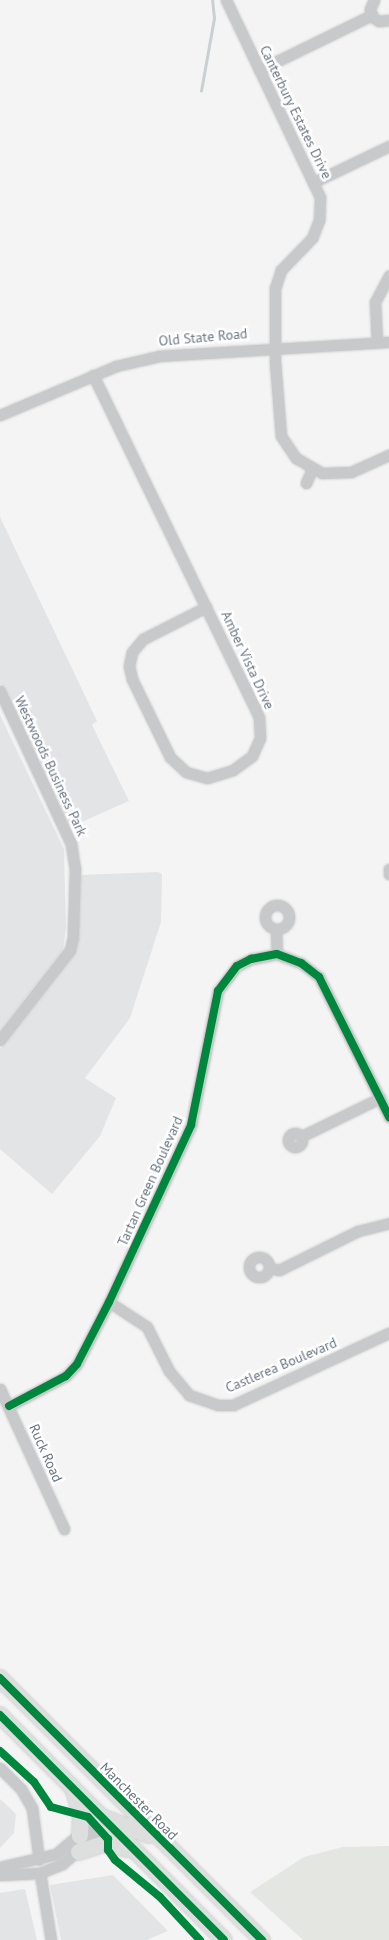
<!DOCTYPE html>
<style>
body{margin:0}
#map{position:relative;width:389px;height:1940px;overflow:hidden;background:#f4f4f4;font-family:"PT Sans",sans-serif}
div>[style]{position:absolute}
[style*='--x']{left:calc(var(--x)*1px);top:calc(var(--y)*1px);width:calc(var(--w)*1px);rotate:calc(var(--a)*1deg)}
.built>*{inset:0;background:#e3e4e5}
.green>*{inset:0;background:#e3e6e1}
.stream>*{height:2.5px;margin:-1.25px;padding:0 1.25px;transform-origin:1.25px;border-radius:1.25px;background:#c9d0d2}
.roads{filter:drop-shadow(0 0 1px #d0d1d1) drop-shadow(0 0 1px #d0d1d1)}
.minor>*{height:11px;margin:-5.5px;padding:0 5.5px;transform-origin:5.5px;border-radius:5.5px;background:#c7c9ca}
.minor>.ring{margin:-5.5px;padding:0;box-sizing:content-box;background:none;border:11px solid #c7c9ca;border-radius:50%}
.highway>*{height:16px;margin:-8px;padding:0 8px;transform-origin:8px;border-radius:8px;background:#dddede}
.cycleway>*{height:8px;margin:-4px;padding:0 4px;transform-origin:4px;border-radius:4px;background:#00873e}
span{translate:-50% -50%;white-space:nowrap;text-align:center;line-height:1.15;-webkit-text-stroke:5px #fff;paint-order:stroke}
.street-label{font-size:14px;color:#687580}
</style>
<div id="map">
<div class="built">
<i style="clip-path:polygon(0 517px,97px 721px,92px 725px,129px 801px,70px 827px,0 683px)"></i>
<i style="clip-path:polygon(0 715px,64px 849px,66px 927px,63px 950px,0 1031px)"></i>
<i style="clip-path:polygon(158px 872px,162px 874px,161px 922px,130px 1018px,85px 1078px,116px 1098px,100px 1136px,52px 1194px,0 1149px,0 1049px,74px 954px,80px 875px)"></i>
<i style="clip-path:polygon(0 1799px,16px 1814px,14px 1833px,0 1848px)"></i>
<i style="clip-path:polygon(113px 1875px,168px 1931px,147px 1940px,61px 1940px,50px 1885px)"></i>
<i style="clip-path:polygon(25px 1889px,37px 1940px,0 1940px,0 1893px)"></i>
</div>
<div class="green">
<i style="clip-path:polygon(389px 1846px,389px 1940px,303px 1940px,250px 1892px,304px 1857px,343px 1847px)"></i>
</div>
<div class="stream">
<i style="--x:201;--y:91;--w:74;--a:-79.9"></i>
<i style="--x:214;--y:18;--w:18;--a:-96"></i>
</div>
<div class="roads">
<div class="minor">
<i style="--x:226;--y:0;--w:218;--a:64.5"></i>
<i style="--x:320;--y:197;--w:23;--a:92"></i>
<i style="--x:319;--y:220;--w:19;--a:111"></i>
<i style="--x:312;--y:238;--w:45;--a:134.1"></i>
<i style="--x:281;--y:270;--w:19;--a:108"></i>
<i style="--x:275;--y:288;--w:74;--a:90"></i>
<i style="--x:275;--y:362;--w:74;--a:85.4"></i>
<i style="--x:281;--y:436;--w:27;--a:56"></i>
<i style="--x:296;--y:458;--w:30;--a:30"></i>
<i style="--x:322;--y:473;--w:29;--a:-2"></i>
<i style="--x:351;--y:472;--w:42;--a:-24.1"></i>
<i style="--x:374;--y:0;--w:10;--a:114"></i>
<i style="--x:370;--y:9;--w:8;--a:76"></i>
<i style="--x:372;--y:17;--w:8;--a:30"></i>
<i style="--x:379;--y:21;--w:10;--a:-6"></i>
<i style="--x:259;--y:70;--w:126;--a:-26"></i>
<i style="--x:314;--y:182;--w:83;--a:-25.6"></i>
<i style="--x:377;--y:342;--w:40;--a:-92.9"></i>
<i style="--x:375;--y:302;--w:30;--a:-62"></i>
<i style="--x:93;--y:375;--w:368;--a:64.1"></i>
<i style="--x:254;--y:706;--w:13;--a:67"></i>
<i style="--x:259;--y:718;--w:20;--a:87"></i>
<i style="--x:260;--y:738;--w:20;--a:114"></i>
<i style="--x:252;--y:756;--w:24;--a:144"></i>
<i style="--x:233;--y:770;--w:27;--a:163"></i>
<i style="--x:207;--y:778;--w:22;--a:-164"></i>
<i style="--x:186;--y:772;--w:22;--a:-137"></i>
<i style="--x:170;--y:757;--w:87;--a:-116"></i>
<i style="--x:132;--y:679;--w:13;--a:-103"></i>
<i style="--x:129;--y:666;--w:14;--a:-78"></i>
<i style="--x:132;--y:652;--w:17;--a:-50"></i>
<i style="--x:143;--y:639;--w:71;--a:-26.9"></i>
<i style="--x:0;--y:415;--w:126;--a:-22.9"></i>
<i style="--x:116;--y:366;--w:44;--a:-13.1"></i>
<i style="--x:159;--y:356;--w:230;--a:-3.5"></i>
<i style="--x:306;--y:483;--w:15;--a:-67"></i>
<i style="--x:0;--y:691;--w:169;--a:65.1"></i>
<i style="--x:71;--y:844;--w:24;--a:81"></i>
<i style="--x:75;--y:868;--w:69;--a:91.7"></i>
<i style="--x:73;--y:937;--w:13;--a:103"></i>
<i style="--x:70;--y:950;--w:114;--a:127.9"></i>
<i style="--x:389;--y:869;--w:5;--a:90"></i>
<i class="ring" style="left:265px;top:905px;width:13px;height:13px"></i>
<i style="--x:276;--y:929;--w:25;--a:88"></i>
<i class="ring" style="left:288px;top:1133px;width:3px;height:3px"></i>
<i style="--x:302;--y:1136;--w:87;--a:-26"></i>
<i class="ring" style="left:249px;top:1257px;width:9px;height:9px"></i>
<i style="--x:269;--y:1268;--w:10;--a:11"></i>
<i style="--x:279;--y:1270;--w:88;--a:-26.3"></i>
<i style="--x:358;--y:1231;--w:32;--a:-14"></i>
<i style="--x:109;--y:1302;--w:45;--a:33.3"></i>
<i style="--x:147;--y:1327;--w:49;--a:63.4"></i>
<i style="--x:169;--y:1371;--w:31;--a:50"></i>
<i style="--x:189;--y:1395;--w:31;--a:19"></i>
<i style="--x:218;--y:1405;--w:15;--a:0"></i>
<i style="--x:233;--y:1405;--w:172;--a:-24.8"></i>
<i style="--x:0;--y:1389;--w:154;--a:65.4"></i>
<i style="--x:9;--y:1406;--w:64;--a:-27.8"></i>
<i style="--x:66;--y:1376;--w:16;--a:-47"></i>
<i style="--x:77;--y:1364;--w:70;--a:-62.7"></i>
<i style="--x:109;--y:1302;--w:195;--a:-65.1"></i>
<i style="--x:191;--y:1125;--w:137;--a:-78.6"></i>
<i style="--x:218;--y:991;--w:31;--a:-53"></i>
<i style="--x:237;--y:966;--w:16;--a:-27"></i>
<i style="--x:251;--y:959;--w:26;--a:-11"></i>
<i style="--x:277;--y:954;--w:26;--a:21"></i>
<i style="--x:301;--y:963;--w:23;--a:38"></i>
<i style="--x:319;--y:977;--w:157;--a:63.4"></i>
<i style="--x:0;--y:1768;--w:30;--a:45"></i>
<i style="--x:21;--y:1789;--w:22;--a:60"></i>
<i style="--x:32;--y:1808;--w:52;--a:82.3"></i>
<i style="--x:0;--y:1867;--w:57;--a:-13.1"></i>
<i style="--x:56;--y:1854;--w:58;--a:-40.8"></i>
<i style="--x:40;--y:1873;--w:68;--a:80.7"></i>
<i style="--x:0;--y:1875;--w:40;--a:-2.9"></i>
<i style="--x:40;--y:1873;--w:24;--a:-22"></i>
<i style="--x:62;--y:1864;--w:61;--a:-41"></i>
</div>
<div class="highway">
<i style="--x:0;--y:1678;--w:371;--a:45"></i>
<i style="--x:0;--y:1715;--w:317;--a:45.1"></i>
<i style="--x:74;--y:1792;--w:23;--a:72"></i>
<i style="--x:81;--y:1814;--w:22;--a:93"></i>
<i style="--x:102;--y:1817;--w:50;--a:21"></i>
<i style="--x:79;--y:1852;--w:26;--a:-18"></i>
<i style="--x:104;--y:1844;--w:29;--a:12"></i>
</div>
</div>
<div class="cycleway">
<i style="--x:9;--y:1406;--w:64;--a:-27.8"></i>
<i style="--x:66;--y:1376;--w:16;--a:-47"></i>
<i style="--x:77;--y:1364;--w:70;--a:-62.7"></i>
<i style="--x:109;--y:1302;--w:195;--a:-65.1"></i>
<i style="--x:191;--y:1125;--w:137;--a:-78.6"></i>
<i style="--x:218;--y:991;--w:31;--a:-53"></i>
<i style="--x:237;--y:966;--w:16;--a:-27"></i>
<i style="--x:251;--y:959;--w:26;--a:-11"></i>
<i style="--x:277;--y:954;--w:26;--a:21"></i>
<i style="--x:301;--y:963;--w:23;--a:38"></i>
<i style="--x:319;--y:977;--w:157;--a:63.4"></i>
<i style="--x:0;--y:1678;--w:371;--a:45"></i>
<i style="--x:0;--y:1715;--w:317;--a:45.1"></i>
<i style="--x:0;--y:1751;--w:46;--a:42.4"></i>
<i style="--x:34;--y:1782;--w:30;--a:56"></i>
<i style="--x:51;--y:1807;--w:38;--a:15"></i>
<i style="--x:88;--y:1817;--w:30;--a:48"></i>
<i style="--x:108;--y:1839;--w:11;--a:90"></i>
<i style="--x:108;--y:1850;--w:12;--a:55"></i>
<i style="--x:115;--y:1860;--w:58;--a:39.4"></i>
<i style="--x:160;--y:1897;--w:59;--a:47.1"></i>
</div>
<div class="street-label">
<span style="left:296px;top:112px;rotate:64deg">Canterbury Estates Drive</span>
<span style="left:203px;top:337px;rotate:-5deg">Old State Road</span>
<span style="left:248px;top:660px;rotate:65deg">Amber Vista Drive</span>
<span style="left:51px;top:766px;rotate:65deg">Westwoods Business Park</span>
<span style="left:150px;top:1181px;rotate:-66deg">Tartan Green Boulevard</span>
<span style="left:281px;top:1365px;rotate:-23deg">Castlerea Boulevard</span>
<span style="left:46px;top:1453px;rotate:66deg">Ruck Road</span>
<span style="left:139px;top:1801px;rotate:45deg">Manchester Road</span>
</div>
</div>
